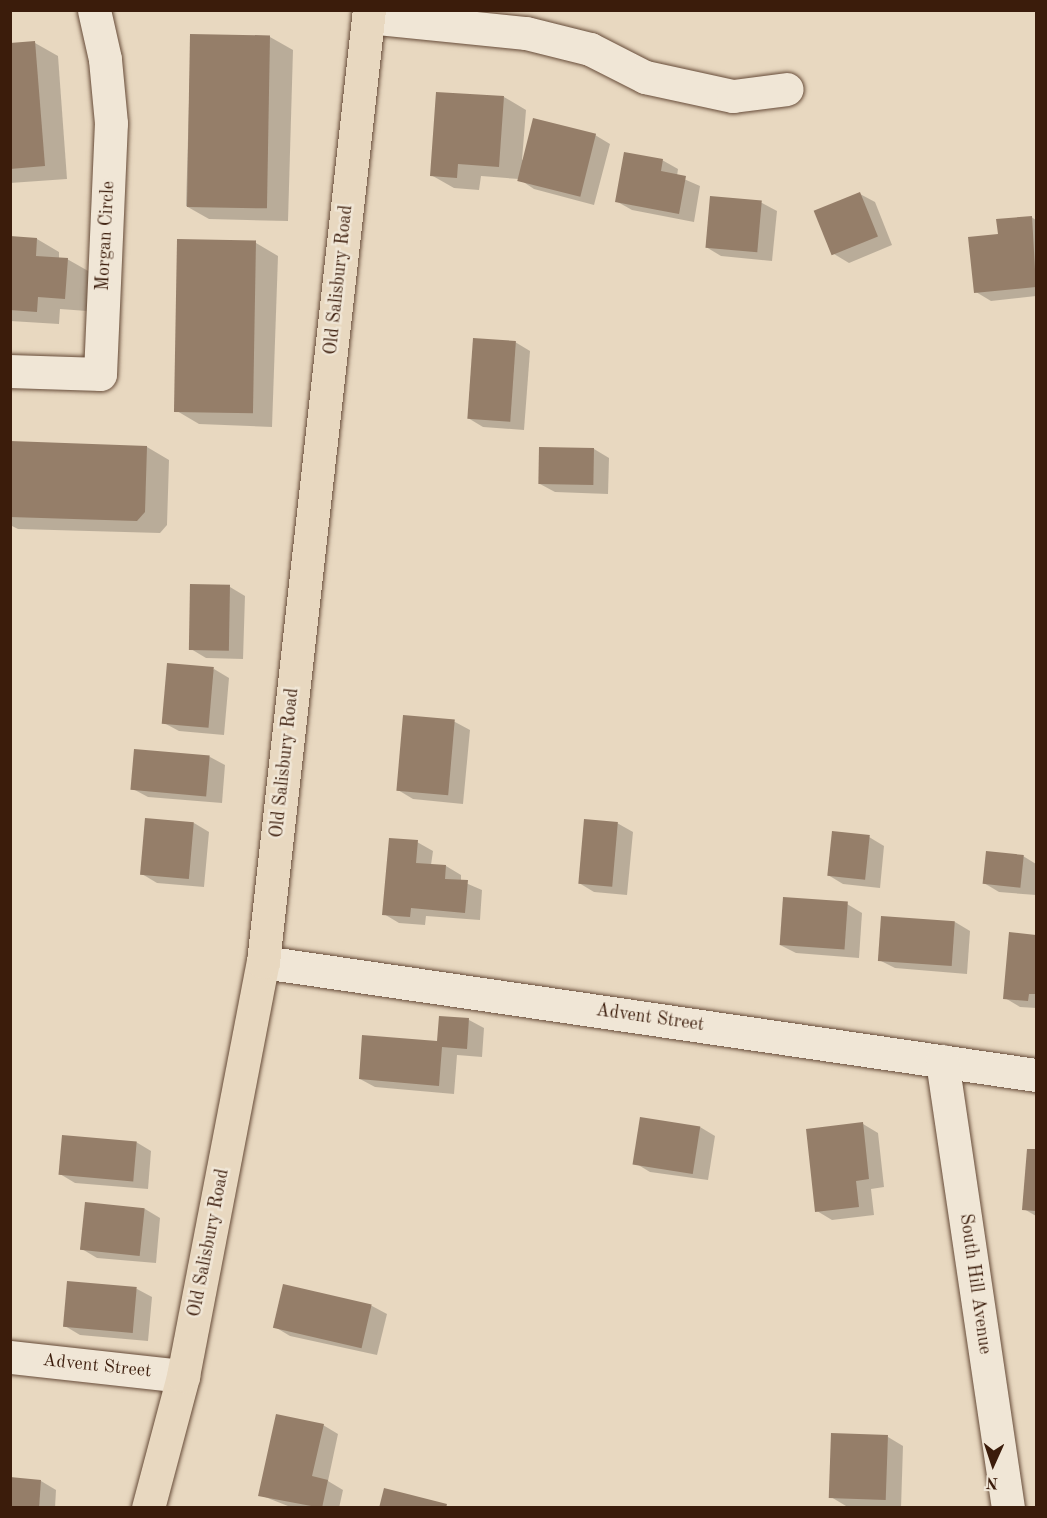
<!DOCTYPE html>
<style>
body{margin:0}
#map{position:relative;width:1047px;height:1518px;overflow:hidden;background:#e8d8c0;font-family:"Old Standard TT",serif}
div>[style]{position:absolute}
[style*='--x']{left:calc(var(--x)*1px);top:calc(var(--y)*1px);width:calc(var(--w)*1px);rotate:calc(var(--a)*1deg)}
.shadow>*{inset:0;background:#0003}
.building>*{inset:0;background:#957e69;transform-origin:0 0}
.roads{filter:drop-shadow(0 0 2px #664b38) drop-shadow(0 0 2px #664b38)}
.minor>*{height:33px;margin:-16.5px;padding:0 16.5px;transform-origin:16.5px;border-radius:16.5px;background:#f0e6d6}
.major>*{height:33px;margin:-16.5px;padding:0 16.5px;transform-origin:16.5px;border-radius:16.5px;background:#e8d8c0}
span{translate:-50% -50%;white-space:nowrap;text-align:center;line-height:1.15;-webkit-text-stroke:5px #f0e6d6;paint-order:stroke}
.street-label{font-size:18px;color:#3b1c0b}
.frame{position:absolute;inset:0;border:12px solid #3b1c0b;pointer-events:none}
.north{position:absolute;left:963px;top:1434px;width:60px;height:60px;-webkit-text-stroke:4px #f0e6d6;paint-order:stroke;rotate:183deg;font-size:16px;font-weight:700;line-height:24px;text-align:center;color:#3b1c0b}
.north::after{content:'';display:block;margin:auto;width:21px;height:27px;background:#3b1c0b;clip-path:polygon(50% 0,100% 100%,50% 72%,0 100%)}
</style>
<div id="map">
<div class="shadow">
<i style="clip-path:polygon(191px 35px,270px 37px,293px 50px,288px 221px,209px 219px,186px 206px)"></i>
<i style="clip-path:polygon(35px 43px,58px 56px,67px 179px,10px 183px,10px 45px)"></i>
<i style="clip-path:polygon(504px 97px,526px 110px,522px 160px,595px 135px,610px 144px,594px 205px,534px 189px,519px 179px,481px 176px,479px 190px,454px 188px,431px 175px)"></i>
<i style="clip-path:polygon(662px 160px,678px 169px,677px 176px,700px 186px,694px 222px,632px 210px,616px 201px)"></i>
<i style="clip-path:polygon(860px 194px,875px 202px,892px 245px,849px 263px,834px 254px)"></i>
<i style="clip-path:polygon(711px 197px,762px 203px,777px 211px,772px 261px,721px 256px,706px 247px)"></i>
<i style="clip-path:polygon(1031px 217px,1036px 220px,1036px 296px,991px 301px,976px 292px,999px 235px)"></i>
<i style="clip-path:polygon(10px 238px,37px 239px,59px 252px,59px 259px,67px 259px,90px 272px,87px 311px,60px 309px,59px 324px,10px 321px)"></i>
<i style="clip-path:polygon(179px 240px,256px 243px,278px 256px,272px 427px,199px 424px,177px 411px)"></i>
<i style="clip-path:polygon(515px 342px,530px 351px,524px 430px,483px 427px,468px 418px)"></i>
<i style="clip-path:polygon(10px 443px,147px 447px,169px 460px,167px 525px,160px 533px,18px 529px,10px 525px)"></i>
<i style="clip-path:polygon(594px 449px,609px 458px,608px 494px,555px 492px,540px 484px)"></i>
<i style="clip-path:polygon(230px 587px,245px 596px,243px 659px,206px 658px,191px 649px)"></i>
<i style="clip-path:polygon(214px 669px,229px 678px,224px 735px,179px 731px,164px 723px)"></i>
<i style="clip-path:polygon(404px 717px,455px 722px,470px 730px,463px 804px,413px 799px,398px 790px)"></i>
<i style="clip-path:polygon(210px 757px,225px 765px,222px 803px,148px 797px,133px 789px)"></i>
<i style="clip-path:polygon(194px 823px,209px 832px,204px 887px,157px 883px,142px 874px)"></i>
<i style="clip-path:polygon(617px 823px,633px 832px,627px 895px,594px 892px,579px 883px)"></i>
<i style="clip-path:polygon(869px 837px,884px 846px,880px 888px,843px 884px,828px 875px)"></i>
<i style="clip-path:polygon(417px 842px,433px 851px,431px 865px,446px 866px,461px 875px,461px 881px,482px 890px,480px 920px,426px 916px,425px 925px,399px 923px,384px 914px)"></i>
<i style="clip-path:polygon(1023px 856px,1036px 864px,1036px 895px,999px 892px,984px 883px)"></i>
<i style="clip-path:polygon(847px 904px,862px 913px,859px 958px,796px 953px,780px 945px)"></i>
<i style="clip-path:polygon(955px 922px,970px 931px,967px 974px,895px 968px,879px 960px)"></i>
<i style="clip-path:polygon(1010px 934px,1036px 936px,1036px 1008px,1020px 1007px,1005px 998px)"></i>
<i style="clip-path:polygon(469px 1020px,484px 1028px,482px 1057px,457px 1055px,454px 1094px,375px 1087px,360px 1079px,438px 1043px)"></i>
<i style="clip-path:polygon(863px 1124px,878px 1133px,884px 1187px,871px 1189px,874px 1215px,832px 1220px,817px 1211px)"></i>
<i style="clip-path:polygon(700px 1127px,715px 1136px,708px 1180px,650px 1172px,635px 1163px)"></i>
<i style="clip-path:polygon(136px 1142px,151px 1151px,148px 1189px,75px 1183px,60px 1174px)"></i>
<i style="clip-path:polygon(1029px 1150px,1036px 1151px,1036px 1216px,1024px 1209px)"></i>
<i style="clip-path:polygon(145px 1209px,160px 1218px,156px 1263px,97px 1258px,82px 1249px)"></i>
<i style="clip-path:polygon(284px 1286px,372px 1306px,387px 1314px,377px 1355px,290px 1336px,275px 1327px)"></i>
<i style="clip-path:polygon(137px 1289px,152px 1297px,148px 1341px,80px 1335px,65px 1326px)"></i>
<i style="clip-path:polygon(323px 1425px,338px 1434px,328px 1481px,343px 1490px,339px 1508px,293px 1508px,260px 1495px)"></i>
<i style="clip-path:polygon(888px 1437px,903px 1446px,901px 1508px,846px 1506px,831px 1497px)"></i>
<i style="clip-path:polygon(41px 1481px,56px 1490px,55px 1508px,10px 1508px)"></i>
</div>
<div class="building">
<i style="left:190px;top:34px;width:80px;height:173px;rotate:1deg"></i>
<i style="clip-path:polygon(35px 41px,45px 166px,10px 169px,10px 43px)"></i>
<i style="clip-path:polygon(436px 92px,504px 96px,499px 167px,458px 164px,457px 178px,430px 176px)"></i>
<i style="left:533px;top:118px;width:65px;height:65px;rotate:14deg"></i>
<i style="clip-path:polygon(624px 152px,663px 159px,661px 171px,686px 176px,679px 214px,615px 202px)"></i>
<i style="left:860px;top:192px;width:48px;height:50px;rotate:68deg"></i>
<i style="left:710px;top:196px;width:52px;height:52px;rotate:5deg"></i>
<i style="clip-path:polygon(1032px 216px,1036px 287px,974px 293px,968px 237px,998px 234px,996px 219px)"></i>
<i style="clip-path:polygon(10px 236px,37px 238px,36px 256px,68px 258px,65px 299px,38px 297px,37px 312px,10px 310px)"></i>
<i style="left:177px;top:239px;width:79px;height:173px;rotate:1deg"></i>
<i style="left:473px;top:338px;width:43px;height:81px;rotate:4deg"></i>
<i style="clip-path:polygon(10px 441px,147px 446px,145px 512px,137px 521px,10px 517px)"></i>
<i style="left:539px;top:447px;width:55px;height:37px;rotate:1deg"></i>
<i style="left:190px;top:584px;width:40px;height:66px;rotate:1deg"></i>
<i style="left:167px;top:663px;width:47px;height:61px;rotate:5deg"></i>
<i style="left:403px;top:715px;width:52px;height:76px;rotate:5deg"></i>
<i style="left:134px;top:749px;width:76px;height:41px;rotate:5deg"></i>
<i style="left:145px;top:818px;width:49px;height:57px;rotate:5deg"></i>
<i style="left:584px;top:819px;width:34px;height:65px;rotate:5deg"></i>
<i style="left:832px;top:831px;width:38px;height:45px;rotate:6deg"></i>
<i style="clip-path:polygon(389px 838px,418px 840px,416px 863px,446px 865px,445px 879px,468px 880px,465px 913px,411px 908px,410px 917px,382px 915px)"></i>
<i style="left:986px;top:851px;width:38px;height:33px;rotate:6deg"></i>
<i style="left:783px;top:897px;width:65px;height:48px;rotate:4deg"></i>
<i style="left:881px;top:916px;width:74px;height:45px;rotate:4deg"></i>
<i style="clip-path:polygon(1009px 932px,1036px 935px,1036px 994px,1029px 994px,1028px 1001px,1003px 999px)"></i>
<i style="clip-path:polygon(439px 1016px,469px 1018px,467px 1049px,442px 1047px,439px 1086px,359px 1079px,362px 1035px,437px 1041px)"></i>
<i style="left:640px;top:1117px;width:61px;height:48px;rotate:9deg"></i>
<i style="clip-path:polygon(863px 1122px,869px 1179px,856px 1181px,859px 1207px,815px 1212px,806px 1129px)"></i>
<i style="left:62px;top:1135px;width:75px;height:40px;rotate:5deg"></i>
<i style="clip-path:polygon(1027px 1149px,1036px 1149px,1036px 1211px,1022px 1210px)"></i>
<i style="left:85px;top:1202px;width:60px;height:48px;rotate:6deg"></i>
<i style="left:67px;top:1281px;width:70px;height:46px;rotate:5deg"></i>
<i style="left:283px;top:1284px;width:91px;height:45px;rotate:13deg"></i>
<i style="clip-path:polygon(276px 1414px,324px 1424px,312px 1476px,328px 1480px,322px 1508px,258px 1496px)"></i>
<i style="left:831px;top:1433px;width:57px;height:65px;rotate:2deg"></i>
<i style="clip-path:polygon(10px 1477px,41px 1480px,39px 1508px,10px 1508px)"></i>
<i style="clip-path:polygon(384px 1488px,447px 1504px,446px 1508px,379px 1508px)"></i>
</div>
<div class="roads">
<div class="minor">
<i style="--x:368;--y:17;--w:159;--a:5.8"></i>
<i style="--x:526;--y:33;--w:66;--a:14"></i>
<i style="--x:590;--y:49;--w:62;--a:27"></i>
<i style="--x:645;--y:77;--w:90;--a:12.2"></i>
<i style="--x:733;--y:96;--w:54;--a:-7.4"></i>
<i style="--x:10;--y:371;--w:90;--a:1.9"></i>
<i style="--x:100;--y:374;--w:251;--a:-87.5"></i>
<i style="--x:111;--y:123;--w:64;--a:-95.4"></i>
<i style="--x:105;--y:59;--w:50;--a:-102.7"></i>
<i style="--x:263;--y:962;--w:781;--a:8.32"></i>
<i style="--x:942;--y:1061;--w:452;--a:81.6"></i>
<i style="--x:10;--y:1357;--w:174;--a:6.3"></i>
</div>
<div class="major">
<i style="--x:148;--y:1508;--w:137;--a:-75.1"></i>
<i style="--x:183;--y:1376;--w:422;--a:-79.1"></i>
<i style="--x:263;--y:962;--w:958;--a:-83.65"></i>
</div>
</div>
<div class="street-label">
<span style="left:106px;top:236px;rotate:-87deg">Morgan Circle</span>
<span style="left:339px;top:280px;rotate:-84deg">Old Salisbury Road</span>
<span style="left:285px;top:763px;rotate:-84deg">Old Salisbury Road</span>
<span style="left:650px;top:1018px;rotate:8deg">Advent Street</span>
<span style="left:209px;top:1243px;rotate:-79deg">Old Salisbury Road</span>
<span style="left:975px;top:1284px;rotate:82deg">South Hill Avenue</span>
<span style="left:97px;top:1366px;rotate:6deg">Advent Street</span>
</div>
<div class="frame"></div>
<div class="north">N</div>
</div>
